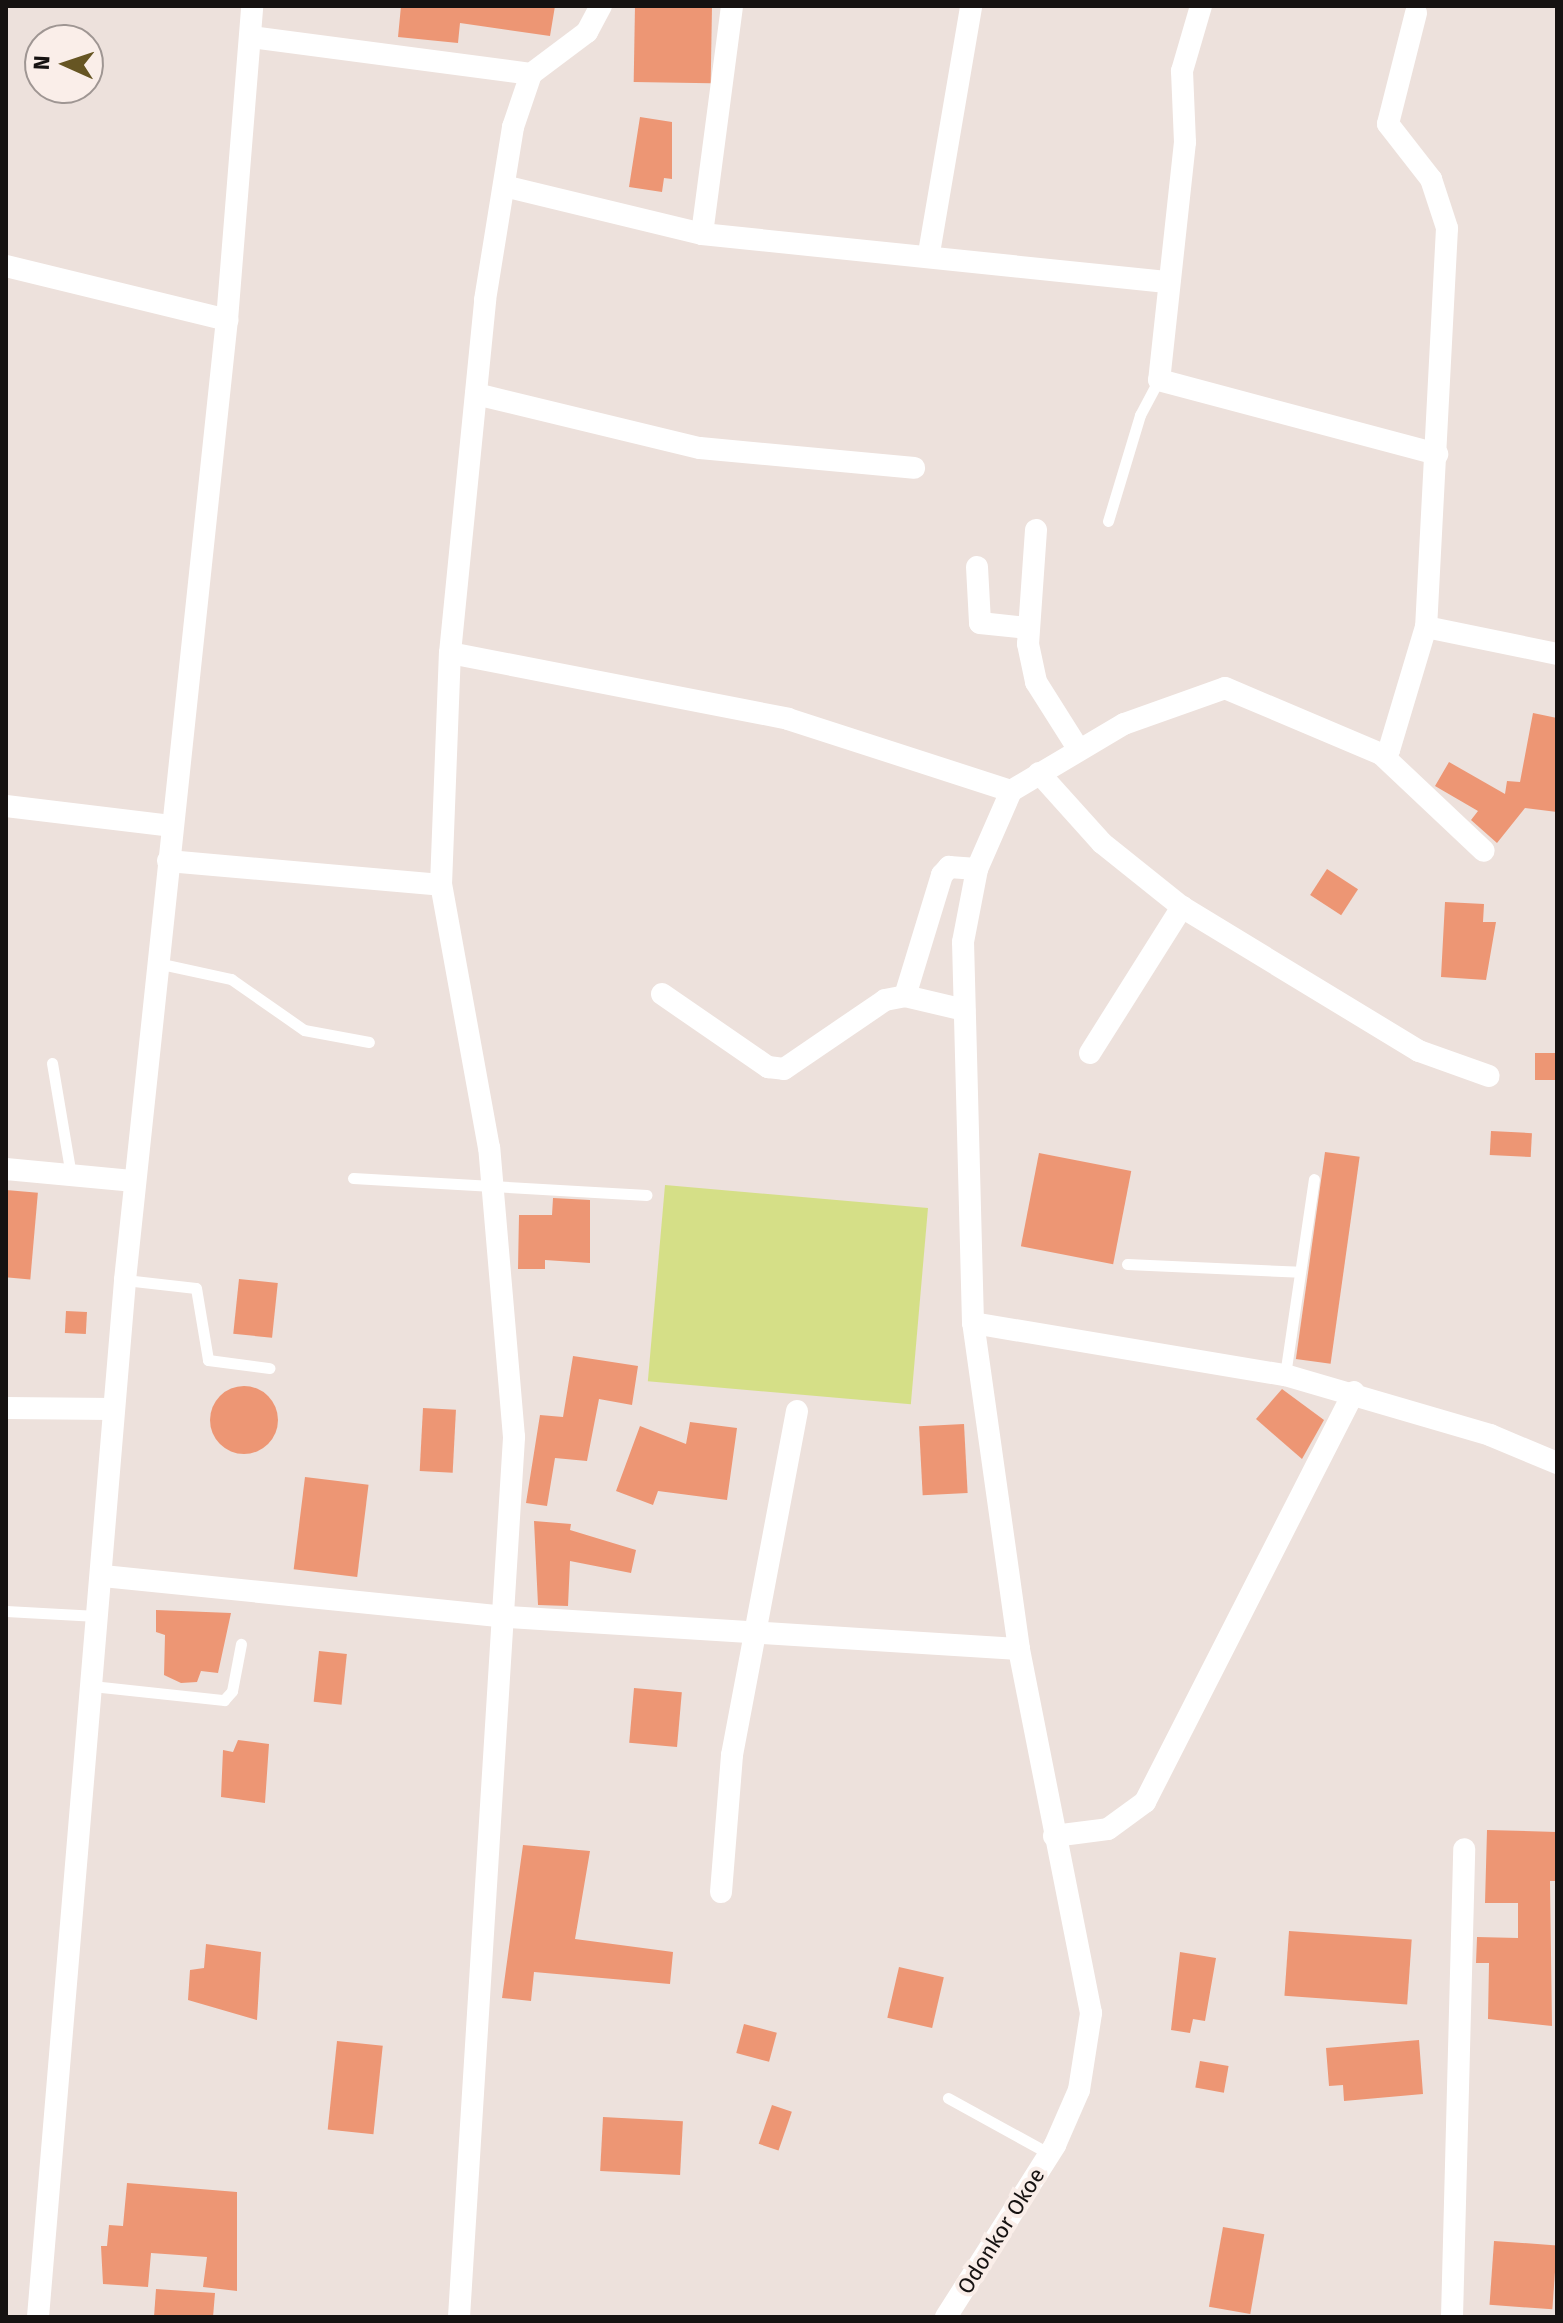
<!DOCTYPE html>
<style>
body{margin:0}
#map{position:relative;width:1563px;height:2323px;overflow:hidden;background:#ede1dc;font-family:"Fira Sans",sans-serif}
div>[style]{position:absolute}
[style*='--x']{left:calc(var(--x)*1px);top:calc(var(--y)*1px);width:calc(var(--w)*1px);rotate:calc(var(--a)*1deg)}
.green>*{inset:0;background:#d5df87;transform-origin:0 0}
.building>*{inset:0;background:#ed9674;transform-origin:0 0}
.round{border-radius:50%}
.service>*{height:11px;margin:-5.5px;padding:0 5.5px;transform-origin:5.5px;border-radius:5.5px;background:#fff}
.minor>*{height:22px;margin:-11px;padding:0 11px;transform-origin:11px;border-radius:11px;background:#fff}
span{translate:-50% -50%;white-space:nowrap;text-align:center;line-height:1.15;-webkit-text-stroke:8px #faeee9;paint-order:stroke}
.street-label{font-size:22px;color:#161211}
.frame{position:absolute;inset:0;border:8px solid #161211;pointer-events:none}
.north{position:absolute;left:24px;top:24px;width:80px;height:80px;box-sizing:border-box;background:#faeee9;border:2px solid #9f9693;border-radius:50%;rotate:273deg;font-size:22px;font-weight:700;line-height:32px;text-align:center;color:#161211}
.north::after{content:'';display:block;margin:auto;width:28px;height:36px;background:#665523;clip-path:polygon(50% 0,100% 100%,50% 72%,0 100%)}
</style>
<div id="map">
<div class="green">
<i style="left:665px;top:1185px;width:264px;height:197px;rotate:5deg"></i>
</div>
<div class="building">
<i style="clip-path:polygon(401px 6px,555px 6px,550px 36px,460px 23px,458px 43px,398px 37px)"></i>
<i style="left:635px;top:6px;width:77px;height:76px;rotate:1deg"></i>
<i style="clip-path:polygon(640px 117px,672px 122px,672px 179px,664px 178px,662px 192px,629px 187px)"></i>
<i style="clip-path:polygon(1533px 713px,1557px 718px,1557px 812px,1525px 808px,1497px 843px,1471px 820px,1478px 811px,1435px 786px,1449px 762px,1505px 794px,1507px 781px,1520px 782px)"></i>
<i style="left:1327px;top:869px;width:37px;height:31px;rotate:33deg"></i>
<i style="clip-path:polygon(1445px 902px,1484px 904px,1483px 922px,1496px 922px,1486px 980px,1441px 977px)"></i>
<i style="left:1535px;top:1053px;width:22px;height:27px"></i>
<i style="left:1491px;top:1131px;width:41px;height:24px;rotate:3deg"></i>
<i style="left:1325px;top:1152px;width:35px;height:209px;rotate:8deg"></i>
<i style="left:1039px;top:1153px;width:94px;height:95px;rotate:11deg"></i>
<i style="left:6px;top:1190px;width:32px;height:87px;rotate:5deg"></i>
<i style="clip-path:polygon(553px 1198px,590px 1200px,590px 1263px,545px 1260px,545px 1269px,518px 1269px,519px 1215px,552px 1215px)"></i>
<i style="left:239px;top:1279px;width:39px;height:55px;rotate:6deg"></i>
<i style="left:66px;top:1311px;width:21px;height:22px;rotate:3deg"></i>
<i style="clip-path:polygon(573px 1356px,638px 1366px,632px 1405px,599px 1399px,587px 1461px,555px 1458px,547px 1506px,526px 1503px,540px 1415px,563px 1417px)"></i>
<i class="round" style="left:210px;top:1386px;width:68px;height:68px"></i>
<i style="clip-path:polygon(1282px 1389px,1324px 1420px,1302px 1459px,1256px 1419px)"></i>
<i style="left:423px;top:1408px;width:33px;height:63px;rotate:3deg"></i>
<i style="clip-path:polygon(690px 1422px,737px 1428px,727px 1500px,658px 1491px,653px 1505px,616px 1491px,640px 1426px,686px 1444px)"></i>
<i style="left:964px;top:1424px;width:69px;height:45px;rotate:87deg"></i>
<i style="left:305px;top:1477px;width:64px;height:93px;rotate:7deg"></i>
<i style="clip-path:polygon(534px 1521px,571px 1524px,570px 1530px,636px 1550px,631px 1573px,570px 1561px,568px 1606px,538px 1605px)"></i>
<i style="clip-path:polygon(156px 1610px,231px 1613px,218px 1673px,201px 1671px,197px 1682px,181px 1683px,164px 1675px,165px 1635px,156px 1632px)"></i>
<i style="left:319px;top:1651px;width:28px;height:51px;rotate:6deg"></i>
<i style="left:634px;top:1688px;width:48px;height:55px;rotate:5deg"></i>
<i style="clip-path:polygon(238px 1740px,269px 1744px,265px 1803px,221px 1797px,223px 1750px,233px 1752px)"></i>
<i style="clip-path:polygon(1487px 1830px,1557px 1832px,1557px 1881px,1550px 1881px,1552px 2026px,1488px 2019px,1489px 1963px,1476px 1963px,1477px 1937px,1518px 1938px,1518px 1903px,1485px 1903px)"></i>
<i style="clip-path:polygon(523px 1845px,590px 1851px,575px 1939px,673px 1952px,670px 1984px,534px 1972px,531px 2001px,502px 1998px)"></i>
<i style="left:1289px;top:1931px;width:123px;height:65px;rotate:4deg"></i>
<i style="clip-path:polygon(206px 1944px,261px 1952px,257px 2020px,188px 2000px,190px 1970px,204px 1968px)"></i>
<i style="clip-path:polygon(1180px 1952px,1216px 1958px,1205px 2021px,1193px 2019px,1190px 2033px,1171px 2030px)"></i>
<i style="left:899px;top:1967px;width:46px;height:52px;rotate:13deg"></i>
<i style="left:744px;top:2024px;width:34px;height:30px;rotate:15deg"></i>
<i style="clip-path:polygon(1419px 2040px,1423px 2094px,1344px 2101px,1343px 2085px,1329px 2086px,1326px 2048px)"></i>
<i style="left:337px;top:2041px;width:46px;height:89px;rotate:6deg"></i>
<i style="left:1200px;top:2061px;width:29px;height:27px;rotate:10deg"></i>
<i style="left:772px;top:2105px;width:21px;height:41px;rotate:19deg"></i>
<i style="left:603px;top:2117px;width:80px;height:54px;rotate:3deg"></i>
<i style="clip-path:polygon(127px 2183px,237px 2192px,237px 2291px,203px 2287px,207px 2257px,151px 2253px,148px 2287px,103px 2284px,101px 2246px,107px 2246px,109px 2225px,123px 2226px)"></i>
<i style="left:1223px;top:2227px;width:42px;height:81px;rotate:10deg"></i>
<i style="left:1494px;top:2241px;width:63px;height:64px;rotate:4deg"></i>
<i style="clip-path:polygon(156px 2289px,215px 2293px,213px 2317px,154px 2317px)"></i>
</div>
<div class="service">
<i style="--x:1108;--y:521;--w:111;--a:-73.2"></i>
<i style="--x:1140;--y:415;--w:40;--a:-62"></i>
<i style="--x:157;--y:963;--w:76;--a:12.2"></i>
<i style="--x:231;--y:979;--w:89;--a:34.9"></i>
<i style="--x:304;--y:1030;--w:66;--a:10.5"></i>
<i style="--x:52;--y:1063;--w:114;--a:80.4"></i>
<i style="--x:353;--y:1178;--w:294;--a:3.3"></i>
<i style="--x:1127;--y:1264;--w:173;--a:2.6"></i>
<i style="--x:125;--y:1280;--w:71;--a:6.4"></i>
<i style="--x:196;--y:1288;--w:73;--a:80.5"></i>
<i style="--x:208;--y:1360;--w:62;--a:7.5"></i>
<i style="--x:1285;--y:1375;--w:198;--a:-81.6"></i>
<i style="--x:6;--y:1611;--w:91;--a:3.1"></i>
<i style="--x:92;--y:1686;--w:133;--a:6.1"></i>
<i style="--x:224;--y:1700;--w:12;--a:-48"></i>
<i style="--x:232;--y:1691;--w:48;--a:-79.2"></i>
<i style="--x:948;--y:2098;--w:116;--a:28.8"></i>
</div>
<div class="minor">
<i style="--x:1201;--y:6;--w:68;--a:106.3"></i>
<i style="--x:1182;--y:71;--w:71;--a:87.6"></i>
<i style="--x:1185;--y:142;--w:239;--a:96.2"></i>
<i style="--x:1159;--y:380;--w:288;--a:14.9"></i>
<i style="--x:1416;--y:13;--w:114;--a:104.2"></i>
<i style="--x:1388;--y:124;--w:70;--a:52"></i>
<i style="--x:1431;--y:179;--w:52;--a:71.9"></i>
<i style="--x:1447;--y:228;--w:400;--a:93"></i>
<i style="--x:1426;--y:627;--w:134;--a:11.6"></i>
<i style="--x:251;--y:37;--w:282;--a:7.5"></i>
<i style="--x:504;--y:186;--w:204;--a:13.6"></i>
<i style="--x:702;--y:234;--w:467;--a:5.9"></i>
<i style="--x:702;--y:234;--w:230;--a:-82.5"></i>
<i style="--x:929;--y:253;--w:251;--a:-80.3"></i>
<i style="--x:6;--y:266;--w:228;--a:13.7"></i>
<i style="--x:476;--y:394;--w:230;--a:13.6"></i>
<i style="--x:700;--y:448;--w:215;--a:5.3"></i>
<i style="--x:1036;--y:530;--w:114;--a:94"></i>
<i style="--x:1028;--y:644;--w:39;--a:78"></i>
<i style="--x:1036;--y:682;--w:80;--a:57.7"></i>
<i style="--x:977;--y:567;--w:56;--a:86.9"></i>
<i style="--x:980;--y:623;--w:47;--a:6.1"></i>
<i style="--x:450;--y:653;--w:344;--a:11"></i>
<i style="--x:788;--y:719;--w:234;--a:17.9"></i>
<i style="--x:1381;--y:754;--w:141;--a:43.3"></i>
<i style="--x:1039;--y:773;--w:94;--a:48"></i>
<i style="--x:1102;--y:843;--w:102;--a:38.7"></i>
<i style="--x:1182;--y:907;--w:277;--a:31.3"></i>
<i style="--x:1419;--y:1051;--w:74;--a:19.7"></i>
<i style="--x:6;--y:806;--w:166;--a:6.9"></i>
<i style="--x:168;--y:861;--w:274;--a:5"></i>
<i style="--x:662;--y:994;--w:129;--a:34.6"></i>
<i style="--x:768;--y:1067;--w:16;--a:7"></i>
<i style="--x:784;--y:1069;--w:122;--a:-34.3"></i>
<i style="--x:885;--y:1000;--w:20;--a:-11"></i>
<i style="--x:905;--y:996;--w:61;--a:13.3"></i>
<i style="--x:905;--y:996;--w:127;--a:-73"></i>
<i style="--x:942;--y:875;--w:11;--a:-49"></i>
<i style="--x:949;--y:867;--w:28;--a:4"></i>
<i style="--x:1090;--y:1053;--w:173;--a:-57.8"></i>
<i style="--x:6;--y:1169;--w:129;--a:5.4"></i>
<i style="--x:973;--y:1323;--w:316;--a:9.5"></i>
<i style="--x:1285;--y:1375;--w:214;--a:16.3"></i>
<i style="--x:1490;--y:1435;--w:73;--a:22.7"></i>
<i style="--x:6;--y:1408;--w:107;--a:0.5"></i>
<i style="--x:103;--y:1576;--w:407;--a:5.8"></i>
<i style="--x:508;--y:1617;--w:512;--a:3.58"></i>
<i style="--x:1054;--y:1836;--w:54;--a:-7.4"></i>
<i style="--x:1108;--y:1829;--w:46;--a:-36.1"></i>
<i style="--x:1145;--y:1802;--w:460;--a:-63"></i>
<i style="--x:721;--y:1892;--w:137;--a:-85.4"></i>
<i style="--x:732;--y:1755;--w:350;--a:-79.3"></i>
<i style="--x:38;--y:2317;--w:1041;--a:-85.2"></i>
<i style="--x:125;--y:1280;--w:965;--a:-83.94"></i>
<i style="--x:227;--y:320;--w:315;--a:-85.4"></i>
<i style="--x:459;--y:2317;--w:882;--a:-86.42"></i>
<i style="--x:514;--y:1437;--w:290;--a:-94.9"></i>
<i style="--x:489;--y:1148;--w:267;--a:-100.3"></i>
<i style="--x:441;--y:885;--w:232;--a:-87.8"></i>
<i style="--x:450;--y:653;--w:355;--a:-84.3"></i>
<i style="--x:485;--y:300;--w:175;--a:-80.8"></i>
<i style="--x:513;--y:127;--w:56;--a:-71.2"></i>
<i style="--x:531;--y:74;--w:70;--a:-36.9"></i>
<i style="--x:587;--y:32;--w:30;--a:-62"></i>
<i style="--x:946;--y:2317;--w:204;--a:-57.6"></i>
<i style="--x:1055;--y:2145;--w:60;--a:-66.4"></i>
<i style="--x:1079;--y:2090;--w:78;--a:-81.1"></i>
<i style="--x:1091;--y:2013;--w:371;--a:-101.2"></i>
<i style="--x:1019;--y:1649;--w:329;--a:-98"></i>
<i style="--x:973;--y:1323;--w:381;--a:-91.5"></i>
<i style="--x:963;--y:942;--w:74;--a:-79.1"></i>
<i style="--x:977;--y:869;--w:85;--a:-66.4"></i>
<i style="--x:1011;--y:791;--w:131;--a:-30.7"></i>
<i style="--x:1124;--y:724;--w:107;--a:-19.6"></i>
<i style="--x:1225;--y:688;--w:169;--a:22.9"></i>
<i style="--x:1381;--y:754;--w:9;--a:-27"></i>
<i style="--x:1389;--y:750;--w:128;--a:-73.3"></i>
<i style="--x:1452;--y:2317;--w:468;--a:-88.5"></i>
</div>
<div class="street-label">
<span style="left:1001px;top:2231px;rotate:-58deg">Odonkor Okoe</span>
</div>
<div class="frame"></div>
<div class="north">N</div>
</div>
